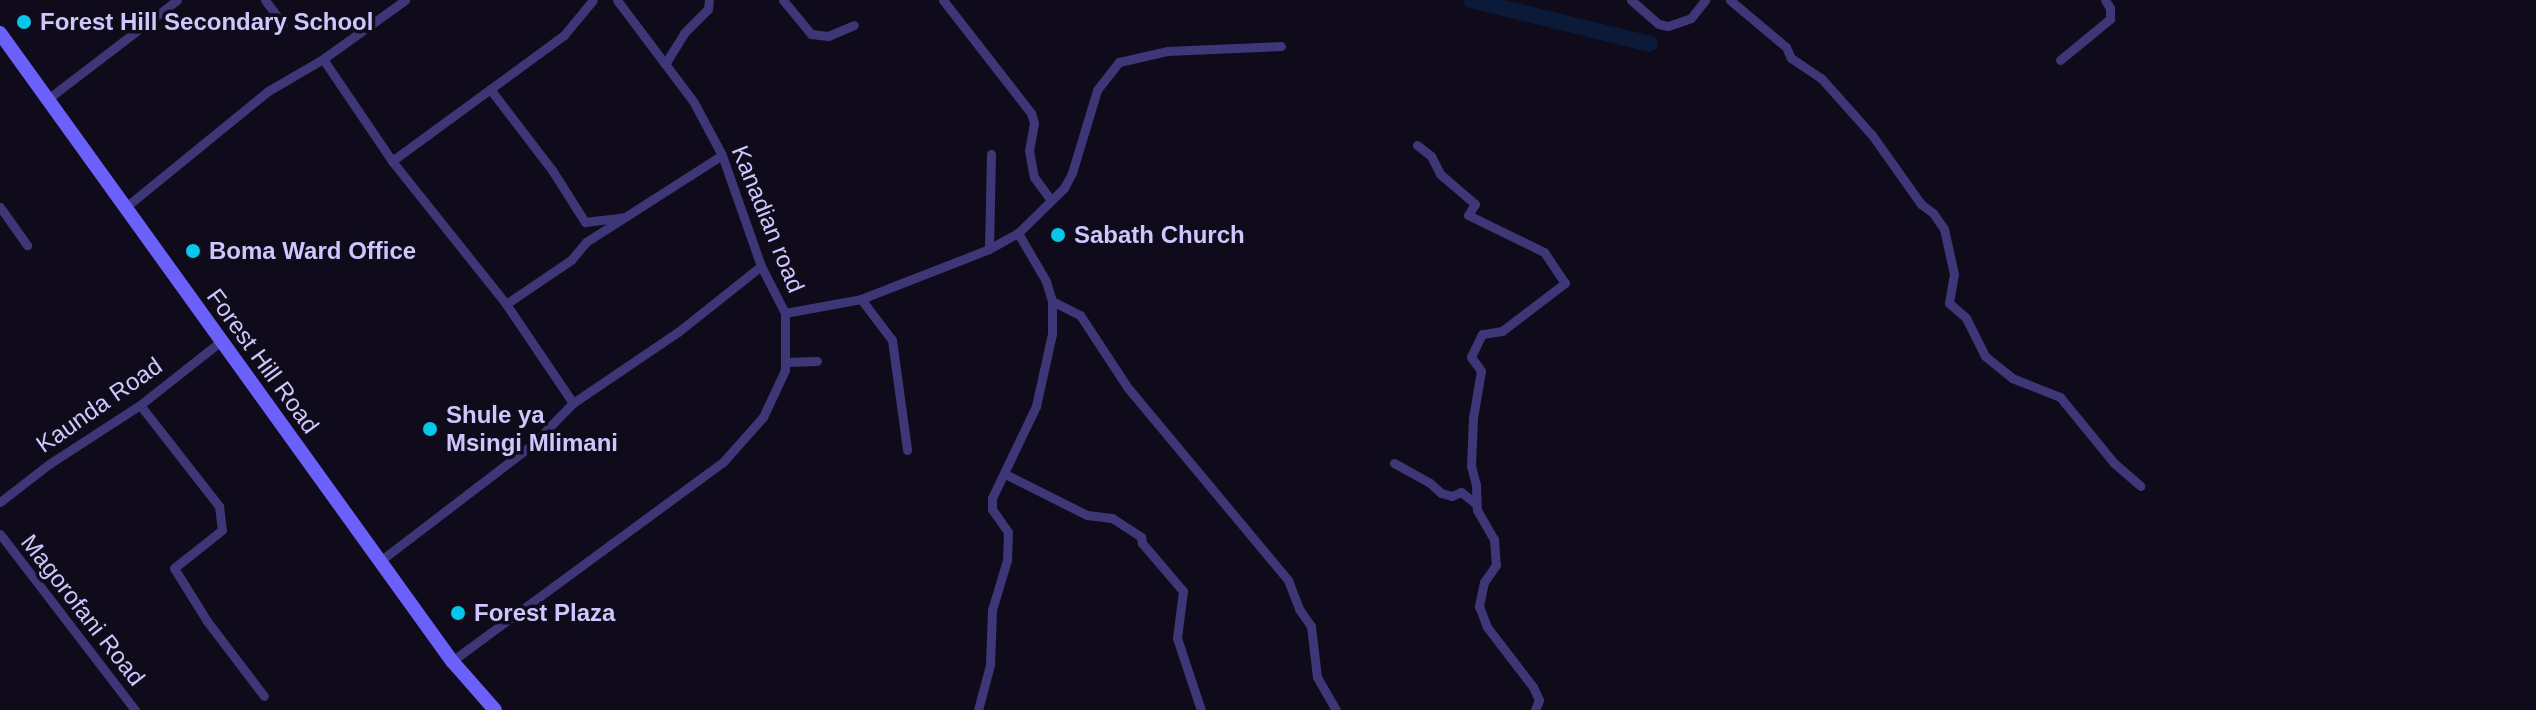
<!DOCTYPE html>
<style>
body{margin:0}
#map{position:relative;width:2536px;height:710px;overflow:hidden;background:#0f0b1b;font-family:Helvetica,sans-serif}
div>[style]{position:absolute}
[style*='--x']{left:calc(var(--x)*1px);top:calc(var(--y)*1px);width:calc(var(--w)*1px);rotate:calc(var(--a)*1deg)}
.river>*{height:16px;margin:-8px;padding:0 8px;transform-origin:8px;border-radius:8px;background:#0b1a39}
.street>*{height:9px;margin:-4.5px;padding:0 4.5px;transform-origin:4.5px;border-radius:4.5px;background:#3d3778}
.secondary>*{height:14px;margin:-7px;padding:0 7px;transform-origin:7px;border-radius:7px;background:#6c60fb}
.dots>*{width:22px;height:22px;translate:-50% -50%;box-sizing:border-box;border:4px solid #0f0b1b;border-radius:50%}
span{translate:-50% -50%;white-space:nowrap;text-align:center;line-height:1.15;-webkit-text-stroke:7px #0f0b1b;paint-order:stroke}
.poi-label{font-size:24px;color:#d0c6fd;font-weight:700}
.left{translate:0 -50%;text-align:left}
.street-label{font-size:24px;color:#d0c6fd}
</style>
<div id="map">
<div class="river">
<i style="--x:1471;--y:0;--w:184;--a:13.8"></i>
</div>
<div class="street">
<i style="--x:265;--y:0;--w:30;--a:53"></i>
<i style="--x:783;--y:0;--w:44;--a:50.5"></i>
<i style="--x:811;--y:34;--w:17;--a:7"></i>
<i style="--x:828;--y:36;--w:28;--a:-23"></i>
<i style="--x:943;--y:0;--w:143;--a:52.1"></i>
<i style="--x:1031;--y:113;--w:10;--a:73"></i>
<i style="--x:1034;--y:123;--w:27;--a:100"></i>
<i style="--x:1029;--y:150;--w:27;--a:80"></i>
<i style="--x:1034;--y:177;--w:29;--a:54"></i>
<i style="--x:1631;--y:0;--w:37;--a:41"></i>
<i style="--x:1659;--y:24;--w:9;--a:13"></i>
<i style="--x:1668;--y:26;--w:24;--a:-19"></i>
<i style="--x:1691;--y:18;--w:23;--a:-52"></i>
<i style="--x:1730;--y:0;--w:73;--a:40"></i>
<i style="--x:1786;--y:47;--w:12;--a:66"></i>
<i style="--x:1791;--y:58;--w:36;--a:34"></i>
<i style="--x:1821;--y:78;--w:76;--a:48.2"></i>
<i style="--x:1872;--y:135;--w:85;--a:54.6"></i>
<i style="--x:1921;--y:204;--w:15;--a:37"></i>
<i style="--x:1933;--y:213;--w:19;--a:55"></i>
<i style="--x:1944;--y:229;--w:46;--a:77.5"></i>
<i style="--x:1954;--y:274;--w:29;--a:100"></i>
<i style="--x:1949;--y:303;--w:23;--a:41"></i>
<i style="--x:1966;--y:318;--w:42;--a:63.4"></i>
<i style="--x:1985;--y:356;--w:35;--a:39"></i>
<i style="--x:2012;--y:378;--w:52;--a:21.6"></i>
<i style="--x:2060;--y:397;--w:85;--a:50.7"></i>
<i style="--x:2114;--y:463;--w:35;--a:41"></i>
<i style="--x:323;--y:59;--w:123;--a:55.9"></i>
<i style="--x:392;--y:161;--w:183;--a:51.4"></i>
<i style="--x:506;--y:304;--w:120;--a:55.9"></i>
<i style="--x:2060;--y:60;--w:65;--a:-39.4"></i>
<i style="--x:2110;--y:19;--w:11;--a:-90"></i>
<i style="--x:2110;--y:8;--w:9;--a:-122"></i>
<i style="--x:665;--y:64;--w:36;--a:-58"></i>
<i style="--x:684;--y:33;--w:34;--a:-45"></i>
<i style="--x:708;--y:9;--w:9;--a:-84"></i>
<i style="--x:490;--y:89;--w:102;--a:52.6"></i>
<i style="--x:552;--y:170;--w:62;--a:57.6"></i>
<i style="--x:585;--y:222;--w:38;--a:-7"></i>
<i style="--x:49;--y:98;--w:161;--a:-37.4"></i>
<i style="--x:1417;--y:145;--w:18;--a:38"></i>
<i style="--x:1431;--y:156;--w:20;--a:63"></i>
<i style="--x:1440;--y:174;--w:46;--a:40.6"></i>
<i style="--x:1475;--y:204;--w:13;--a:122"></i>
<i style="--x:1468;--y:215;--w:85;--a:26"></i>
<i style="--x:1544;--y:252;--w:37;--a:56"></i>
<i style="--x:1565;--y:283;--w:79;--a:142.7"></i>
<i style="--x:1502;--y:331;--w:20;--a:171"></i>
<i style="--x:1482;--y:334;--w:25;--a:116"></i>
<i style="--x:1471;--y:357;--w:17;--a:54"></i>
<i style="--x:1481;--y:371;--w:48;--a:99.7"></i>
<i style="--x:1473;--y:418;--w:48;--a:92.4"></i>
<i style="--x:1471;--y:466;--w:20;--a:75"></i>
<i style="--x:1476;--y:485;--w:25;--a:88"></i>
<i style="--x:1477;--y:510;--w:34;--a:60"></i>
<i style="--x:1494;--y:539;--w:26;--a:86"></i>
<i style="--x:1496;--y:565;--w:21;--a:125"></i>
<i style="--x:1484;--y:582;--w:25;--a:102"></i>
<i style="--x:1479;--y:606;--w:22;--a:69"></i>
<i style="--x:1487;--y:627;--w:76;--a:52.5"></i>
<i style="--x:1533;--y:687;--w:14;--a:65"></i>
<i style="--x:1539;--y:700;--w:11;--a:112"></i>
<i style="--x:392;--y:161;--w:213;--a:-36.2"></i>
<i style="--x:564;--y:35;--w:45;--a:-50.4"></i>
<i style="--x:127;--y:206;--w:182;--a:-39.2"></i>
<i style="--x:268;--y:91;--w:64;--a:-30.2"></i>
<i style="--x:323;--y:59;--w:101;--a:-35.7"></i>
<i style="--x:0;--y:207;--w:47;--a:54.6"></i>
<i style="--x:989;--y:249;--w:95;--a:-88.8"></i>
<i style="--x:861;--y:299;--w:51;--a:52.9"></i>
<i style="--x:892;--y:340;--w:111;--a:82.2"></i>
<i style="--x:1052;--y:301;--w:31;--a:27"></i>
<i style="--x:1080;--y:315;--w:87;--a:56.7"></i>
<i style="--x:1128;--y:388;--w:250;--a:50.2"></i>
<i style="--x:1288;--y:580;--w:31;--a:69"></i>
<i style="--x:1299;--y:609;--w:21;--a:55"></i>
<i style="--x:1311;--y:626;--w:51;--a:83.3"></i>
<i style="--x:1317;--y:677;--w:38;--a:60"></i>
<i style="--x:506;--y:304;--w:78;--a:-34.1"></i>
<i style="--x:571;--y:260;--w:23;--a:-50"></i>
<i style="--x:586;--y:242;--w:161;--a:-32.6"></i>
<i style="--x:785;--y:313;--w:77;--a:-10.4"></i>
<i style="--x:861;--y:299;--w:137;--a:-21.3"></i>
<i style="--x:989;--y:249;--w:33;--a:-29"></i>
<i style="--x:1018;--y:233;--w:64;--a:-44.4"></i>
<i style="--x:1064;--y:188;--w:17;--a:-62"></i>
<i style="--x:1072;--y:173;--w:87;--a:-73.2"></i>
<i style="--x:1097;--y:90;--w:36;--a:-52"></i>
<i style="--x:1119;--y:62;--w:49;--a:-12.9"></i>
<i style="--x:1167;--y:51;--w:114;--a:-2.5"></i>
<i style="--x:786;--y:362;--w:31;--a:-2"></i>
<i style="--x:140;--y:405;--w:128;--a:52"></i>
<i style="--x:219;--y:506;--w:24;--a:83"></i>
<i style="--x:222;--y:530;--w:61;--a:141.6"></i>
<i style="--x:174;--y:568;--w:62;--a:58.1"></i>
<i style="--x:207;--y:621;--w:94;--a:52.8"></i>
<i style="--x:1394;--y:463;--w:41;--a:29.1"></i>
<i style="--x:1430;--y:483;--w:15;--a:42"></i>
<i style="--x:1441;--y:493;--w:11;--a:15"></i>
<i style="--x:1452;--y:496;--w:10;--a:-24"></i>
<i style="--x:1461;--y:492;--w:18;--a:38"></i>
<i style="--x:1005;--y:474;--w:92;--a:26.6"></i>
<i style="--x:1087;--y:515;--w:25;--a:7"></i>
<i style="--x:1112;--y:518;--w:35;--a:33"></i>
<i style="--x:1141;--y:537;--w:6;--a:81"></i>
<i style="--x:1142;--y:543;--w:63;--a:49.5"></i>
<i style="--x:1183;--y:591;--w:47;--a:97.3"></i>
<i style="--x:1177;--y:638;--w:76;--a:71.6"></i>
<i style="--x:0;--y:502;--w:62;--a:-37.8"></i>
<i style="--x:49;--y:464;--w:108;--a:-33"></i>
<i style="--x:140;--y:405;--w:103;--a:-38.3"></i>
<i style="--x:0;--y:534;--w:222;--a:52.5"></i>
<i style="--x:380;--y:561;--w:193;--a:-37.4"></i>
<i style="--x:533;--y:444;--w:57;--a:-45.7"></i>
<i style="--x:573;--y:403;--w:127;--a:-34.1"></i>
<i style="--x:678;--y:332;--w:106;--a:-38.5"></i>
<i style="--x:452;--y:661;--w:336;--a:-36.3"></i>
<i style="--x:723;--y:462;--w:60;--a:-48.4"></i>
<i style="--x:763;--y:417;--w:52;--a:-64.9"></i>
<i style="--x:785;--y:370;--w:57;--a:-90"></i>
<i style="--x:785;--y:313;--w:53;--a:-117.1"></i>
<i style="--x:761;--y:266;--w:118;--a:-109.4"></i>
<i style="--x:722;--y:155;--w:61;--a:-118.2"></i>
<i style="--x:693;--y:101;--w:126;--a:-127"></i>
<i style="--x:978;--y:710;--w:47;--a:-75.1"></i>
<i style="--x:990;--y:665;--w:55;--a:-87.9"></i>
<i style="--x:992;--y:610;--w:52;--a:-73.3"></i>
<i style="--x:1007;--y:560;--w:28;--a:-88"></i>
<i style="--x:1008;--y:532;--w:28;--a:-125"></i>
<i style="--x:992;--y:509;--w:11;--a:-90"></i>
<i style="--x:992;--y:498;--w:102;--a:-64.4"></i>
<i style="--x:1036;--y:406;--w:74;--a:-77.5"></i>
<i style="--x:1052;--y:334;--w:33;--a:-90"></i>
<i style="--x:1052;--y:301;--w:21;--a:-107"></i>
<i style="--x:1046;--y:281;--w:56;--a:-120.3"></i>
</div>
<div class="secondary">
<i style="--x:0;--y:33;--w:774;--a:54.26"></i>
<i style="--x:452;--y:661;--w:65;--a:48.7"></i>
</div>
<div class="dots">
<i style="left:24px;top:22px;background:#06c6e9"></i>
<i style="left:1058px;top:235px;background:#06c6e9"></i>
<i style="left:193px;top:251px;background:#06c6e9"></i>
<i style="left:430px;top:429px;background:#06c6e9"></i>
<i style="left:458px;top:613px;background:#06c6e9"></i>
</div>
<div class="poi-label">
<span class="left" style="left:40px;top:22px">Forest Hill Secondary School</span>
<span class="left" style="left:1074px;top:235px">Sabath Church</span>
<span class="left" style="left:209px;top:251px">Boma Ward Office</span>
<span class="left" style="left:446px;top:429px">Shule ya<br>Msingi Mlimani</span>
<span class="left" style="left:474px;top:613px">Forest Plaza</span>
</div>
<div class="street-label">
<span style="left:768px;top:219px;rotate:68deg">Kanadian road</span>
<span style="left:263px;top:361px;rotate:54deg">Forest Hill Road</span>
<span style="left:99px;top:405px;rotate:-35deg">Kaunda Road</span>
<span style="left:83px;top:610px;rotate:52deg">Magorofani Road</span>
</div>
</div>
